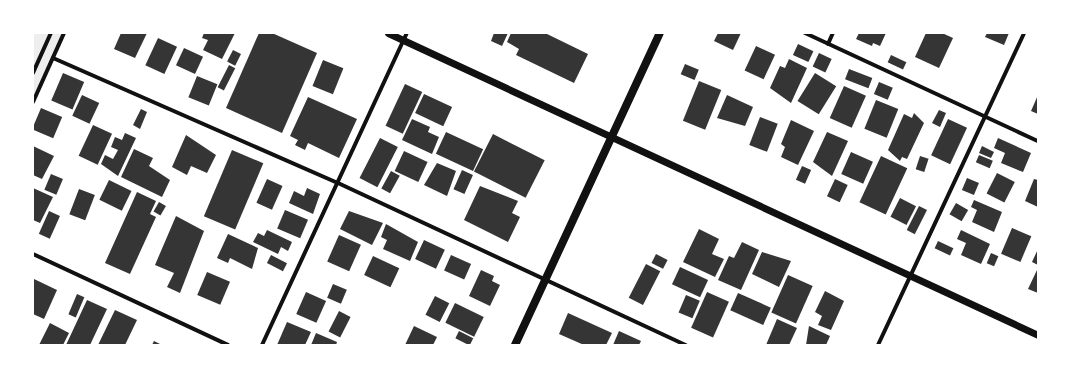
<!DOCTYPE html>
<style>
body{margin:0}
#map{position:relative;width:1071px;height:378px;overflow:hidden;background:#fff;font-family:"Open Sans",sans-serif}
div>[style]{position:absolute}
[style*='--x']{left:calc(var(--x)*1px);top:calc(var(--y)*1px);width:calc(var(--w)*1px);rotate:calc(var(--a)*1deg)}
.green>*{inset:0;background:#eee}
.building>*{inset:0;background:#353535;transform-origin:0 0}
.pedestrian>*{height:3.5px;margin:-1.75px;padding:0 1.75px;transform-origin:1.75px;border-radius:1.75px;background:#111}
.minor>*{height:4px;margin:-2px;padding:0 2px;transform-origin:2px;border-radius:2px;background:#111}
.tertiary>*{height:7px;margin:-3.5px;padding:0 3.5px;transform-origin:3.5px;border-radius:3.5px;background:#111}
.secondary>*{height:8px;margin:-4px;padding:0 4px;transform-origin:4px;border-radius:4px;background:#111}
span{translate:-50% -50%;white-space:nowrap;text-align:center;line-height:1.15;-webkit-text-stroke:3.5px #fff;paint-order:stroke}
.frame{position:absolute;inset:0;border:34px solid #fff;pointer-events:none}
</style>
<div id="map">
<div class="green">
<i style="clip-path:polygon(33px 33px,64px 33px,33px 102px)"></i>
</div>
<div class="building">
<i style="clip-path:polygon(121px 33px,147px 33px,135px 58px,114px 49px)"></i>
<i style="clip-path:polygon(204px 33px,235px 33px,222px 59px,203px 50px,208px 40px,202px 38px)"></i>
<i style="clip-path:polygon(259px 33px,272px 33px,317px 53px,282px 133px,226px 108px)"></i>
<i style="clip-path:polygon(494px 33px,508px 33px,502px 46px,491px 41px)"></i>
<i style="clip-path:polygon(511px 33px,545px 33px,588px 54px,574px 83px,516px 55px,519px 49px,507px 42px)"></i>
<i style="clip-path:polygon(718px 33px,741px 33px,733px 50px,714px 41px)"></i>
<i style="clip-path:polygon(859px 33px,886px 33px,880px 46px,873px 43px,872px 46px,856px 39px)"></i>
<i style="clip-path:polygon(926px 33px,942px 33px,953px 38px,939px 68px,915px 57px)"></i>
<i style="clip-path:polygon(987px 33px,1009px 33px,1004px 45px,985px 37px)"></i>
<i style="left:158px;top:38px;width:21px;height:30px;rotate:25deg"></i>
<i style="left:798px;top:44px;width:17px;height:12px;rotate:25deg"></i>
<i style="left:756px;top:46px;width:21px;height:27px;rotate:25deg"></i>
<i style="left:184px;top:48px;width:21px;height:19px;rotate:25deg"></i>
<i style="left:233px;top:50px;width:9px;height:13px;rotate:27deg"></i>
<i style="left:819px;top:53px;width:14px;height:15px;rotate:25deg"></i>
<i style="left:891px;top:55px;width:17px;height:8px;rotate:25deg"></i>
<i style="clip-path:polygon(789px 59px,807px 68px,791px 103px,770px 88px,780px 66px,785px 68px)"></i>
<i style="left:323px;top:60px;width:22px;height:28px;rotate:22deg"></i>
<i style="left:685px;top:64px;width:15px;height:11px;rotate:23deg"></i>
<i style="left:229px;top:65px;width:7px;height:25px;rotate:27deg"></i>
<i style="left:849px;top:69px;width:25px;height:11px;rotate:21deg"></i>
<i style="left:63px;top:73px;width:23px;height:30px;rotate:23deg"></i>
<i style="left:815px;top:73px;width:25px;height:33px;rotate:32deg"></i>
<i style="left:197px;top:76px;width:22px;height:23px;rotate:22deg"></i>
<i style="left:699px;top:81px;width:24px;height:43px;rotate:22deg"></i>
<i style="left:879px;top:82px;width:15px;height:13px;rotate:23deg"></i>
<i style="left:405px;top:84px;width:19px;height:46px;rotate:25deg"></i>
<i style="left:844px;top:86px;width:24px;height:35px;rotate:24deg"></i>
<i style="left:424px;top:94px;width:31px;height:21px;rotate:25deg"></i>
<i style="left:82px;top:95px;width:19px;height:23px;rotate:25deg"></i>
<i style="clip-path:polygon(727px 95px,753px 107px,745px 126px,717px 118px)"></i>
<i style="clip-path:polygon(1038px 95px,1038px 114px,1031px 111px)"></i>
<i style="clip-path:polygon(308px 97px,357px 119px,339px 158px,308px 143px,305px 150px,295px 145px,298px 140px,290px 136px)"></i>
<i style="left:876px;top:100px;width:24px;height:31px;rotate:22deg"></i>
<i style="left:41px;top:108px;width:23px;height:23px;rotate:23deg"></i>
<i style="clip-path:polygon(141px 109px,147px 112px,140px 129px,133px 125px)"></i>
<i style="clip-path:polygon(939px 110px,946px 113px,940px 127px,932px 123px)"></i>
<i style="clip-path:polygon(914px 113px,924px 123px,907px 159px,902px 157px,900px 161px,888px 150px,904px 114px,912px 118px)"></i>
<i style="left:760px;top:117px;width:19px;height:30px;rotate:21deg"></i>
<i style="clip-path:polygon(412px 119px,430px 127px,428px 132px,439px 137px,432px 154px,402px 140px)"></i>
<i style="left:948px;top:119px;width:21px;height:40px;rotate:25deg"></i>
<i style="clip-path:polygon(791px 120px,814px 131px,798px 165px,781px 157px,785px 147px,781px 144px)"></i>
<i style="left:93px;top:125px;width:21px;height:34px;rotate:25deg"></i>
<i style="left:446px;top:132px;width:41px;height:24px;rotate:25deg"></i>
<i style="clip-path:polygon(827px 132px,848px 141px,832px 176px,813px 162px)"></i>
<i style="clip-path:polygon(125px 133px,136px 138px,118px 176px,101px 164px,105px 155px,113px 159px,118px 150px,111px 147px,115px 137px,122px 140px)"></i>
<i style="left:493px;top:134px;width:58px;height:42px;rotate:27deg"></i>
<i style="clip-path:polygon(186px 135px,216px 155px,207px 173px,191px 166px,187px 175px,172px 167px)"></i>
<i style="left:380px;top:138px;width:20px;height:45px;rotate:27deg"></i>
<i style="clip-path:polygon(998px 138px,1031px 153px,1023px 172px,1001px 163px,1005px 153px,994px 148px)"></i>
<i style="clip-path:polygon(33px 146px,54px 156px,42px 179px,33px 175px)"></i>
<i style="clip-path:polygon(982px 146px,994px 152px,991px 158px,979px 153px)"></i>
<i style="clip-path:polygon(134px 149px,153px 158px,149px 166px,170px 180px,162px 197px,121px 177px)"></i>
<i style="left:232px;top:150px;width:34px;height:72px;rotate:23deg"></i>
<i style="left:404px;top:151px;width:26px;height:22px;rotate:25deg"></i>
<i style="left:851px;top:152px;width:24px;height:24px;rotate:24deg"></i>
<i style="left:979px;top:155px;width:15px;height:8px;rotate:23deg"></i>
<i style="left:881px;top:156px;width:29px;height:51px;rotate:25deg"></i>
<i style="left:920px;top:156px;width:9px;height:14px;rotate:18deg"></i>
<i style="clip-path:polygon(437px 163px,456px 171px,447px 196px,424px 185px)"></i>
<i style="left:802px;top:166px;width:10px;height:15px;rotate:24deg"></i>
<i style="left:462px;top:170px;width:12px;height:21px;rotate:24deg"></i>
<i style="left:391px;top:171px;width:10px;height:20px;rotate:29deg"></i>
<i style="left:997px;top:173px;width:20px;height:23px;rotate:27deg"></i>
<i style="left:51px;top:174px;width:13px;height:17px;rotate:23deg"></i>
<i style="left:967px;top:178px;width:13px;height:13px;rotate:23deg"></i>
<i style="left:267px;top:179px;width:17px;height:26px;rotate:24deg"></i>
<i style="left:835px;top:179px;width:14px;height:19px;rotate:25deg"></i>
<i style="clip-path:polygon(1034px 179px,1038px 180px,1038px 207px,1025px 201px)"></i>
<i style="left:109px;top:180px;width:25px;height:22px;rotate:26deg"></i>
<i style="clip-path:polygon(480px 186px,518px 201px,512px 213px,520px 217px,508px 242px,464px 220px)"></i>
<i style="clip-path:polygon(33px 188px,53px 197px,40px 223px,33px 220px)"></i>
<i style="clip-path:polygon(307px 188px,320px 194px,313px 214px,289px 203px,294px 191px,304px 196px)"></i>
<i style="left:79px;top:189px;width:17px;height:27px;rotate:21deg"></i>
<i style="clip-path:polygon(137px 192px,156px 201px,150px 214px,156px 217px,130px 274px,105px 263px)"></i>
<i style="left:900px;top:198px;width:18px;height:21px;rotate:27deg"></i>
<i style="clip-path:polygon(974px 200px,1002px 212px,994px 232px,972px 222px,977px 210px,971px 207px)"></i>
<i style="left:159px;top:202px;width:8px;height:11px;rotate:30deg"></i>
<i style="left:956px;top:203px;width:14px;height:13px;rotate:30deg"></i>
<i style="left:919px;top:206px;width:9px;height:27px;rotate:27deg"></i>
<i style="left:285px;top:210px;width:25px;height:20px;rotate:23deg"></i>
<i style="left:49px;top:211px;width:12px;height:25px;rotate:24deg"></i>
<i style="clip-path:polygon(349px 211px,383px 223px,372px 245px,340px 229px)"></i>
<i style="clip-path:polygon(176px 216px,204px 231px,180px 293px,167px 287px,174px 273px,155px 265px)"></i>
<i style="clip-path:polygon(386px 224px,418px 242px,410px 261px,383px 249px,387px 240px,381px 237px)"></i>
<i style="left:1012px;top:228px;width:21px;height:28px;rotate:23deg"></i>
<i style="clip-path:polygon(699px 229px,719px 239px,712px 254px,724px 259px,715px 277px,683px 262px)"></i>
<i style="clip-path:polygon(267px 230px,292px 242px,288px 251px,281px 247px,278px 254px,253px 242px,258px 233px,264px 236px)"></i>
<i style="clip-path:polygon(961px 230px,990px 244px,981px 264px,961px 255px,966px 243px,957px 239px)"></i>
<i style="clip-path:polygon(228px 234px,258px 248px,252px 269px,230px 258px,228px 263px,217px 258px)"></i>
<i style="left:339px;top:235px;width:24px;height:29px;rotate:24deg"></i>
<i style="left:424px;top:240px;width:23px;height:21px;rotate:25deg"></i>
<i style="left:938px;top:241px;width:17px;height:8px;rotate:25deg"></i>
<i style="clip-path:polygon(742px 242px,759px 250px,741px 290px,718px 280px,729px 256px,734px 258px)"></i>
<i style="clip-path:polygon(1038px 249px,1038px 265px,1032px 262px)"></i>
<i style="clip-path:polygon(762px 252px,791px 261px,779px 287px,752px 274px)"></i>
<i style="left:991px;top:253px;width:8px;height:11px;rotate:23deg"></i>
<i style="left:656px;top:254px;width:13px;height:10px;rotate:27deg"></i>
<i style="left:271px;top:255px;width:18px;height:9px;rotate:27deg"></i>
<i style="left:451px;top:255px;width:22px;height:17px;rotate:24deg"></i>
<i style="left:373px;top:256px;width:29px;height:21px;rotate:25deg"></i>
<i style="left:646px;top:264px;width:16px;height:38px;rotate:27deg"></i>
<i style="left:680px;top:267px;width:31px;height:19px;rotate:25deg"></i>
<i style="clip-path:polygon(481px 270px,494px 276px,492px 281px,500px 285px,490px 306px,469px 296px)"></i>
<i style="clip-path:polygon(1037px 270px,1038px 271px,1038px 293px,1028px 289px)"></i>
<i style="left:207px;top:272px;width:25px;height:25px;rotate:23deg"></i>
<i style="left:788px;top:275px;width:27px;height:41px;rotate:24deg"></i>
<i style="clip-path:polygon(34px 279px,57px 290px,44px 319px,33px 314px)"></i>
<i style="left:333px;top:284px;width:15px;height:15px;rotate:23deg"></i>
<i style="clip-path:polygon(825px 291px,844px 301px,831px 330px,818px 325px,822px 316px,815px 312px)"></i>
<i style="left:306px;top:292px;width:22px;height:24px;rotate:24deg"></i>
<i style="left:707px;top:292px;width:24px;height:39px;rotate:24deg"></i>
<i style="left:738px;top:293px;width:36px;height:19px;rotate:24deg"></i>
<i style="left:77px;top:294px;width:8px;height:22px;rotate:23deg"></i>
<i style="left:686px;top:295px;width:15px;height:19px;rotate:23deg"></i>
<i style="left:435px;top:296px;width:16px;height:21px;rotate:27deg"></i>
<i style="clip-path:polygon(87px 300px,107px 309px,90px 345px,66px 345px)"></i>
<i style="left:455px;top:303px;width:32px;height:22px;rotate:26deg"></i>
<i style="clip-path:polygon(115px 310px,137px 320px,125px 345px,98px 345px)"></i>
<i style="left:339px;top:311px;width:13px;height:23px;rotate:27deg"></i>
<i style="clip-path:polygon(568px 313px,612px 333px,606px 345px,584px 345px,559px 334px)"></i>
<i style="clip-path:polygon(777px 319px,797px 328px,789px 345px,766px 345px)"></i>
<i style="clip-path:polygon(287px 322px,311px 332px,305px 345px,277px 345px)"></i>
<i style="clip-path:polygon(50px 323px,69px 333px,63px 345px,39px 345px)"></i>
<i style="clip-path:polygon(414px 326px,437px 337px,433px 345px,405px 345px)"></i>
<i style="clip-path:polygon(809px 326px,830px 336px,826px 345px,806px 345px)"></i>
<i style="left:459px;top:331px;width:16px;height:8px;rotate:27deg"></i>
<i style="clip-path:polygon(619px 331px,641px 341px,639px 345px,613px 345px)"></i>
<i style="clip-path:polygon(316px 333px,337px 342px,336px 345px,311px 345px)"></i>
<i style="clip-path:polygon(154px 341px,162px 345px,152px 345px)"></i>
</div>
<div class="pedestrian">
<i style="--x:33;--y:73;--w:44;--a:-65.8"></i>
</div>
<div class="minor">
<i style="--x:805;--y:33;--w:257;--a:24.9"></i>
<i style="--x:828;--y:44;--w:12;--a:-66"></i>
<i style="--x:53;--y:58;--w:311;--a:23.7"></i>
<i style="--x:338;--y:183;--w:384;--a:25"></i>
<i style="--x:33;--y:102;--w:76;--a:-65.8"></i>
<i style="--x:33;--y:254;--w:215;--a:25"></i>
<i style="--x:262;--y:345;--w:344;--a:-65.1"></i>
<i style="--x:878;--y:345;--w:344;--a:-64.9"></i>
</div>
<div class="tertiary">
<i style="--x:388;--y:33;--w:717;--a:24.92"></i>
</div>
<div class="secondary">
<i style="--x:515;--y:345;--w:344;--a:-65.1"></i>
</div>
<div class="frame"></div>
</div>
